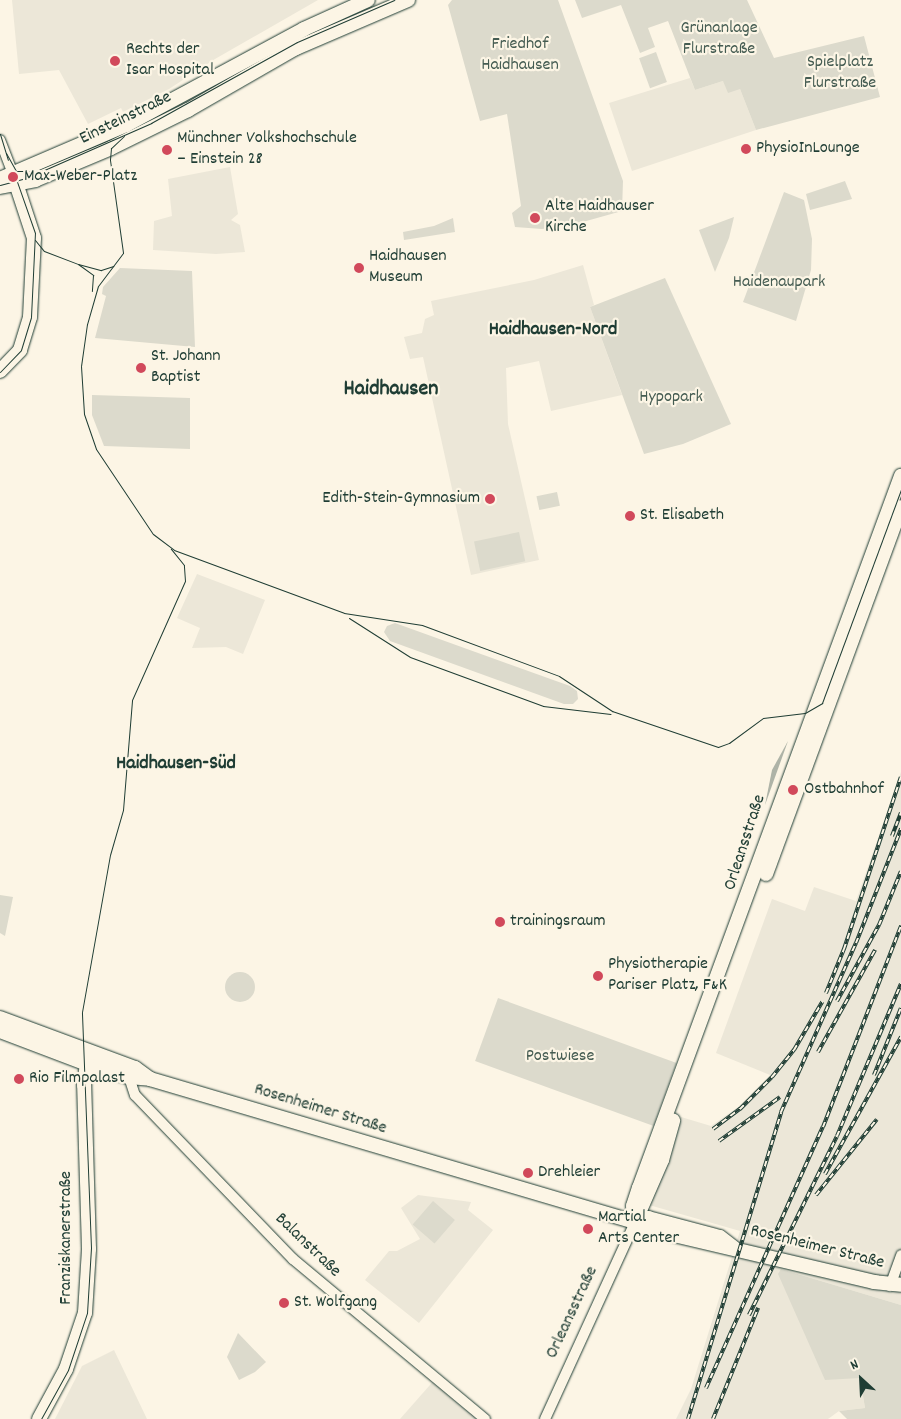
<!DOCTYPE html>
<meta charset="utf-8">
<style>
body{margin:0}
#map{position:relative;width:901px;height:1419px;overflow:hidden;background:#fcf5e5;font-family:Dekko,sans-serif}
div>[style]{position:absolute}
[style*='--x']{left:calc(var(--x)*1px);top:calc(var(--y)*1px);width:calc(var(--w)*1px);rotate:calc(var(--a)*1deg)}
.built>*{inset:0;background:#ece7d8}
.green>*{inset:0;background:#dcdacc;transform-origin:0 0}
.round{border-radius:50%}
.water>*{inset:0;background:#aeb3a7}
.roads{filter:drop-shadow(0 0 1px #1f3d34) drop-shadow(0 0 1px #1f3d34)}
.minor>*{height:10px;margin:-5px;padding:0 5px;transform-origin:5px;border-radius:5px;background:#fcf5e5}
.major>*{height:14px;margin:-7px;padding:0 7px;transform-origin:7px;border-radius:7px;background:#fcf5e5}
.tram>*{height:1px;margin:-0.5px;padding:0 0.5px;transform-origin:0.5px;border-radius:0.5px;background:#1f3d34}
.rail>*{height:4px;margin-top:-2px;transform-origin:0;background:repeating-linear-gradient(90deg,#fcf5e5 0 5.5px,#1f3d34 0 11px);box-sizing:border-box;border-block:1px solid #1f3d34}
.dots>*{width:14px;height:14px;translate:-50% -50%;box-sizing:border-box;border:2px solid #fcf5e5;border-radius:50%}
span{translate:-50% -50%;white-space:nowrap;text-align:center;line-height:1.15;-webkit-text-stroke:4.5px #fcf5e5;paint-order:stroke}
.park-label{font-size:18px;color:#455c52}
.poi-label{font-size:18px;color:#1f3d34}
.left{translate:0 -50%;text-align:left}
.right{translate:-100% -50%;text-align:right}
.street-label{font-size:18px;color:#1f3d34}
.quarter-label{font-size:20px;color:#1f3d34;font-weight:700}
.district-label{font-size:22px;color:#1f3d34;font-weight:700}
.north{position:absolute;left:836px;top:1354px;width:50px;height:50px;-webkit-text-stroke:4px #fcf5e5;paint-order:stroke;rotate:335deg;font-size:14px;font-weight:700;line-height:20px;text-align:center;color:#1f3d34}
.north::after{content:'';display:block;margin:auto;width:18px;height:22px;background:#1f3d34;clip-path:polygon(50% 0,100% 100%,50% 72%,0 100%)}
</style>
<div id="map">
<div class="built">
<i style="clip-path:polygon(12px 0,318px 0,215px 59px,169px 89px,123px 112px,121px 108px,88px 124px,59px 70px,19px 74px)"></i>
<i style="clip-path:polygon(690px 78px,695px 90px,723px 81px,740px 89px,756px 130px,632px 171px,609px 103px)"></i>
<i style="clip-path:polygon(230px 167px,238px 214px,231px 220px,240px 225px,245px 252px,216px 254px,153px 250px,154px 221px,172px 216px,168px 179px)"></i>
<i style="clip-path:polygon(583px 265px,594px 305px,590px 307px,622px 395px,551px 411px,539px 361px,506px 368px,508px 424px,539px 560px,471px 575px,423px 357px,410px 359px,404px 337px,422px 333px,425px 319px,434px 315px,431px 301px,534px 280px)"></i>
<i style="clip-path:polygon(197px 574px,265px 600px,243px 654px,226px 647px,192px 648px,200px 628px,177px 618px)"></i>
<i style="clip-path:polygon(901px 772px,901px 1305px,781px 1269px,860px 1378px,865px 1408px,839px 1411px,828px 1419px,676px 1419px,691px 1389px,740px 1231px,649px 1205px,681px 1117px,711px 1126px,738px 1107px,770px 1075px,716px 1053px,772px 899px,805px 911px,814px 887px,856px 901px)"></i>
<i style="clip-path:polygon(418px 1195px,471px 1202px,468px 1210px,493px 1230px,419px 1323px,365px 1280px,389px 1251px,397px 1251px,420px 1239px,401px 1208px)"></i>
<i style="clip-path:polygon(114px 1350px,147px 1419px,55px 1419px,82px 1366px)"></i>
<i style="clip-path:polygon(437px 1377px,492px 1419px,400px 1419px)"></i>
</div>
<div class="green">
<i style="clip-path:polygon(452px 0,558px 0,623px 181px,622px 211px,572px 225px,542px 229px,515px 227px,512px 213px,521px 206px,507px 114px,480px 121px,448px 5px)"></i>
<i style="clip-path:polygon(575px 0,747px 0,774px 58px,864px 36px,880px 97px,756px 130px,740px 89px,728px 93px,723px 81px,695px 90px,668px 21px,648px 28px,655px 47px,640px 53px,621px 5px,582px 18px)"></i>
<i style="left:656px;top:52px;width:32px;height:18px;rotate:70deg"></i>
<i style="clip-path:polygon(845px 181px,852px 199px,810px 210px,806px 194px)"></i>
<i style="clip-path:polygon(784px 192px,804px 200px,812px 239px,811px 270px,796px 321px,743px 302px)"></i>
<i style="clip-path:polygon(734px 217px,729px 238px,715px 272px,699px 230px)"></i>
<i style="clip-path:polygon(453px 218px,455px 232px,404px 240px,403px 232px,434px 226px)"></i>
<i style="clip-path:polygon(120px 268px,192px 271px,195px 347px,95px 338px,106px 296px,102px 294px,103px 287px)"></i>
<i style="clip-path:polygon(665px 278px,731px 424px,683px 444px,644px 454px,590px 307px)"></i>
<i style="clip-path:polygon(92px 395px,190px 398px,190px 449px,104px 446px,92px 415px)"></i>
<i style="left:557px;top:492px;width:14px;height:21px;rotate:78deg"></i>
<i style="left:519px;top:532px;width:30px;height:46px;rotate:78deg"></i>
<i style="clip-path:polygon(395px 623px,570px 686px,577px 691px,578px 699px,573px 704px,564px 704px,390px 641px,384px 632px,387px 626px)"></i>
<i style="clip-path:polygon(0 895px,13px 897px,5px 936px,0 933px)"></i>
<i class="round" style="left:225px;top:972px;width:30px;height:30px"></i>
<i style="left:498px;top:998px;width:190px;height:67px;rotate:20deg"></i>
<i style="left:433px;top:1201px;width:29px;height:31px;rotate:41deg"></i>
<i style="clip-path:polygon(781px 1269px,901px 1305px,901px 1419px,847px 1419px,839px 1411px,865px 1408px,860px 1378px,825px 1380px,778px 1274px)"></i>
<i style="clip-path:polygon(238px 1333px,266px 1362px,255px 1372px,239px 1380px,227px 1357px)"></i>
</div>
<div class="water">
<i style="clip-path:polygon(788px 741px,765px 805px,772px 770px)"></i>
</div>
<div class="roads">
<div class="minor">
<i style="--x:0;--y:140;--w:36;--a:69"></i>
<i style="--x:129;--y:1077;--w:19;--a:72"></i>
<i style="--x:135;--y:1095;--w:228;--a:46.1"></i>
<i style="--x:293;--y:1259;--w:250;--a:39.8"></i>
<i style="--x:890;--y:1286;--w:33;--a:-70"></i>
<i style="--x:545;--y:1419;--w:217;--a:-65.4"></i>
</div>
<div class="major">
<i style="--x:0;--y:179;--w:137;--a:-23.2"></i>
<i style="--x:126;--y:125;--w:202;--a:-28.3"></i>
<i style="--x:304;--y:29;--w:70;--a:-24.4"></i>
<i style="--x:0;--y:187;--w:36;--a:-11"></i>
<i style="--x:35;--y:180;--w:82;--a:-22.8"></i>
<i style="--x:111;--y:148;--w:86;--a:-26.3"></i>
<i style="--x:188;--y:110;--w:125;--a:-29.9"></i>
<i style="--x:296;--y:48;--w:122;--a:-23.2"></i>
<i style="--x:0;--y:371;--w:29;--a:-46"></i>
<i style="--x:20;--y:350;--w:34;--a:-73"></i>
<i style="--x:30;--y:317;--w:79;--a:-87.1"></i>
<i style="--x:34;--y:238;--w:64;--a:-108.2"></i>
<i style="--x:766;--y:874;--w:391;--a:-69.8"></i>
<i style="--x:0;--y:1018;--w:144;--a:20.3"></i>
<i style="--x:135;--y:1068;--w:19;--a:36"></i>
<i style="--x:150;--y:1079;--w:506;--a:16.43"></i>
<i style="--x:635;--y:1222;--w:11;--a:34"></i>
<i style="--x:644;--y:1228;--w:236;--a:13.2"></i>
<i style="--x:874;--y:1282;--w:27;--a:6"></i>
<i style="--x:0;--y:1031;--w:98;--a:20.8"></i>
<i style="--x:92;--y:1066;--w:39;--a:17"></i>
<i style="--x:129;--y:1077;--w:21;--a:5"></i>
<i style="--x:635;--y:1222;--w:16;--a:-97"></i>
<i style="--x:633;--y:1206;--w:19;--a:-72"></i>
<i style="--x:639;--y:1188;--w:759;--a:-69.8"></i>
<i style="--x:635;--y:1222;--w:68;--a:-66.5"></i>
<i style="--x:662;--y:1160;--w:41;--a:-74.2"></i>
<i style="--x:635;--y:1222;--w:14;--a:-17"></i>
<i style="--x:648;--y:1218;--w:74;--a:14.8"></i>
<i style="--x:720;--y:1237;--w:18;--a:38"></i>
<i style="--x:39;--y:1419;--w:57;--a:-61.6"></i>
<i style="--x:66;--y:1369;--w:59;--a:-71.3"></i>
<i style="--x:85;--y:1313;--w:64;--a:-86.4"></i>
<i style="--x:89;--y:1249;--w:164;--a:-91.7"></i>
<i style="--x:84;--y:1085;--w:21;--a:-82"></i>
</div>
</div>
<div class="tram">
<i style="--x:0;--y:134;--w:27;--a:73"></i>
<i style="--x:124;--y:136;--w:18;--a:137"></i>
<i style="--x:111;--y:148;--w:12;--a:95"></i>
<i style="--x:110;--y:160;--w:94;--a:82"></i>
<i style="--x:123;--y:253;--w:41;--a:127.1"></i>
<i style="--x:98;--y:286;--w:40;--a:106"></i>
<i style="--x:87;--y:324;--w:42;--a:98.1"></i>
<i style="--x:81;--y:366;--w:48;--a:86.4"></i>
<i style="--x:84;--y:414;--w:37;--a:71"></i>
<i style="--x:96;--y:449;--w:102;--a:56.2"></i>
<i style="--x:153;--y:534;--w:26;--a:37"></i>
<i style="--x:174;--y:550;--w:181;--a:20.3"></i>
<i style="--x:344;--y:613;--w:79;--a:8.7"></i>
<i style="--x:422;--y:625;--w:146;--a:20.4"></i>
<i style="--x:559;--y:676;--w:64;--a:33.4"></i>
<i style="--x:612;--y:711;--w:112;--a:18.8"></i>
<i style="--x:718;--y:747;--w:12;--a:-20"></i>
<i style="--x:729;--y:743;--w:42;--a:-36.3"></i>
<i style="--x:763;--y:718;--w:42;--a:-6.8"></i>
<i style="--x:805;--y:713;--w:20;--a:-30"></i>
<i style="--x:822;--y:703;--w:228;--a:-69.7"></i>
<i style="--x:6;--y:153;--w:21;--a:61"></i>
<i style="--x:16;--y:171;--w:18;--a:0"></i>
<i style="--x:0;--y:185;--w:27;--a:-15"></i>
<i style="--x:26;--y:178;--w:137;--a:-23.7"></i>
<i style="--x:151;--y:123;--w:167;--a:-29"></i>
<i style="--x:297;--y:42;--w:106;--a:-23.4"></i>
<i style="--x:35;--y:240;--w:14;--a:51"></i>
<i style="--x:44;--y:251;--w:36;--a:21"></i>
<i style="--x:78;--y:264;--w:24;--a:15"></i>
<i style="--x:101;--y:270;--w:13;--a:-18"></i>
<i style="--x:78;--y:264;--w:19;--a:36"></i>
<i style="--x:93;--y:275;--w:16;--a:94"></i>
<i style="--x:0;--y:372;--w:30;--a:-46"></i>
<i style="--x:21;--y:350;--w:34;--a:-73"></i>
<i style="--x:31;--y:317;--w:84;--a:-87.3"></i>
<i style="--x:35;--y:233;--w:60;--a:-109.3"></i>
<i style="--x:349;--y:618;--w:72;--a:32.6"></i>
<i style="--x:410;--y:657;--w:142;--a:20.2"></i>
<i style="--x:543;--y:706;--w:68;--a:6.7"></i>
<i style="--x:41;--y:1419;--w:56;--a:-61.1"></i>
<i style="--x:68;--y:1370;--w:60;--a:-71.6"></i>
<i style="--x:87;--y:1313;--w:65;--a:-86.5"></i>
<i style="--x:91;--y:1248;--w:236;--a:-92.2"></i>
<i style="--x:82;--y:1012;--w:159;--a:-79.9"></i>
<i style="--x:110;--y:855;--w:47;--a:-73.9"></i>
<i style="--x:123;--y:810;--w:110;--a:-85.3"></i>
<i style="--x:132;--y:700;--w:130;--a:-66"></i>
<i style="--x:185;--y:581;--w:16;--a:-94"></i>
<i style="--x:184;--y:565;--w:21;--a:-129"></i>
</div>
<div class="rail">
<i style="--x:892;--y:836;--w:25;--a:-69"></i>
<i style="--x:826;--y:993;--w:48;--a:-67.8"></i>
<i style="--x:844;--y:949;--w:181;--a:-71.7"></i>
<i style="--x:837;--y:1001;--w:87;--a:-61.1"></i>
<i style="--x:879;--y:925;--w:58;--a:-67.8"></i>
<i style="--x:818;--y:1052;--w:117;--a:-60.8"></i>
<i style="--x:874;--y:1075;--w:72;--a:-68.1"></i>
<i style="--x:713;--y:1129;--w:34;--a:-37"></i>
<i style="--x:740;--y:1109;--w:45;--a:-45"></i>
<i style="--x:772;--y:1077;--w:35;--a:-51"></i>
<i style="--x:794;--y:1050;--w:56;--a:-59.7"></i>
<i style="--x:719;--y:1141;--w:75;--a:-35.8"></i>
<i style="--x:825;--y:1174;--w:157;--a:-61"></i>
<i style="--x:816;--y:1195;--w:97;--a:-51.2"></i>
<i style="--x:749;--y:1315;--w:199;--a:-63.8"></i>
<i style="--x:837;--y:1136;--w:165;--a:-67.2"></i>
<i style="--x:706;--y:1388;--w:286;--a:-65.9"></i>
<i style="--x:823;--y:1127;--w:216;--a:-68.8"></i>
<i style="--x:688;--y:1419;--w:321;--a:-73.1"></i>
<i style="--x:781;--y:1112;--w:185;--a:-66.1"></i>
<i style="--x:856;--y:943;--w:123;--a:-68.5"></i>
<i style="--x:713;--y:1419;--w:120;--a:-67.9"></i>
</div>
<div class="dots">
<i style="left:115px;top:61px;background:#d1495b"></i>
<i style="left:746px;top:149px;background:#d1495b"></i>
<i style="left:167px;top:150px;background:#d1495b"></i>
<i style="left:13px;top:177px;background:#d1495b"></i>
<i style="left:535px;top:218px;background:#d1495b"></i>
<i style="left:359px;top:268px;background:#d1495b"></i>
<i style="left:141px;top:368px;background:#d1495b"></i>
<i style="left:490px;top:499px;background:#d1495b"></i>
<i style="left:630px;top:516px;background:#d1495b"></i>
<i style="left:793px;top:790px;background:#d1495b"></i>
<i style="left:500px;top:922px;background:#d1495b"></i>
<i style="left:598px;top:976px;background:#d1495b"></i>
<i style="left:19px;top:1079px;background:#d1495b"></i>
<i style="left:528px;top:1173px;background:#d1495b"></i>
<i style="left:588px;top:1229px;background:#d1495b"></i>
<i style="left:284px;top:1303px;background:#d1495b"></i>
</div>
<div class="park-label">
<span style="left:719px;top:40px">Grünanlage<br>Flurstraße</span>
<span style="left:520px;top:56px">Friedhof<br>Haidhausen</span>
<span style="left:840px;top:74px">Spielplatz<br>Flurstraße</span>
<span style="left:779px;top:283px">Haidenaupark</span>
<span style="left:671px;top:398px">Hypopark</span>
<span style="left:560px;top:1057px">Postwiese</span>
</div>
<div class="poi-label">
<span class="left" style="left:126px;top:61px">Rechts der<br>Isar Hospital</span>
<span class="left" style="left:177px;top:150px">Münchner Volkshochschule<br>– Einstein 28</span>
<span class="left" style="left:756px;top:149px">PhysioInLounge</span>
<span class="left" style="left:24px;top:177px">Max-Weber-Platz</span>
<span class="left" style="left:545px;top:218px">Alte Haidhauser<br>Kirche</span>
<span class="left" style="left:369px;top:268px">Haidhausen<br>Museum</span>
<span class="left" style="left:151px;top:368px">St. Johann<br>Baptist</span>
<span class="right" style="left:480px;top:499px">Edith-Stein-Gymnasium</span>
<span class="left" style="left:640px;top:516px">St. Elisabeth</span>
<span class="left" style="left:804px;top:790px">Ostbahnhof</span>
<span class="left" style="left:510px;top:922px">trainingsraum</span>
<span class="left" style="left:608px;top:976px">Physiotherapie<br>Pariser Platz, F&amp;K</span>
<span class="left" style="left:29px;top:1079px">Rio Filmpalast</span>
<span class="left" style="left:538px;top:1173px">Drehleier</span>
<span class="left" style="left:598px;top:1229px">Martial<br>Arts Center</span>
<span class="left" style="left:294px;top:1303px">St. Wolfgang</span>
</div>
<div class="street-label">
<span style="left:126px;top:119px;rotate:-26deg">Einsteinstraße</span>
<span style="left:746px;top:843px;rotate:-72deg">Orleansstraße</span>
<span style="left:320px;top:1110px;rotate:17deg">Rosenheimer Straße</span>
<span style="left:67px;top:1238px;rotate:-90deg">Franziskanerstraße</span>
<span style="left:307px;top:1246px;rotate:44deg">Balanstraße</span>
<span style="left:817px;top:1248px;rotate:14deg">Rosenheimer Straße</span>
<span style="left:573px;top:1313px;rotate:-65deg">Orleansstraße</span>
</div>
<div class="quarter-label">
<span style="left:553px;top:330px">Haidhausen-Nord</span>
<span style="left:176px;top:764px">Haidhausen-Süd</span>
</div>
<div class="district-label">
<span style="left:391px;top:390px">Haidhausen</span>
</div>
<div class="north">N</div>
</div>
